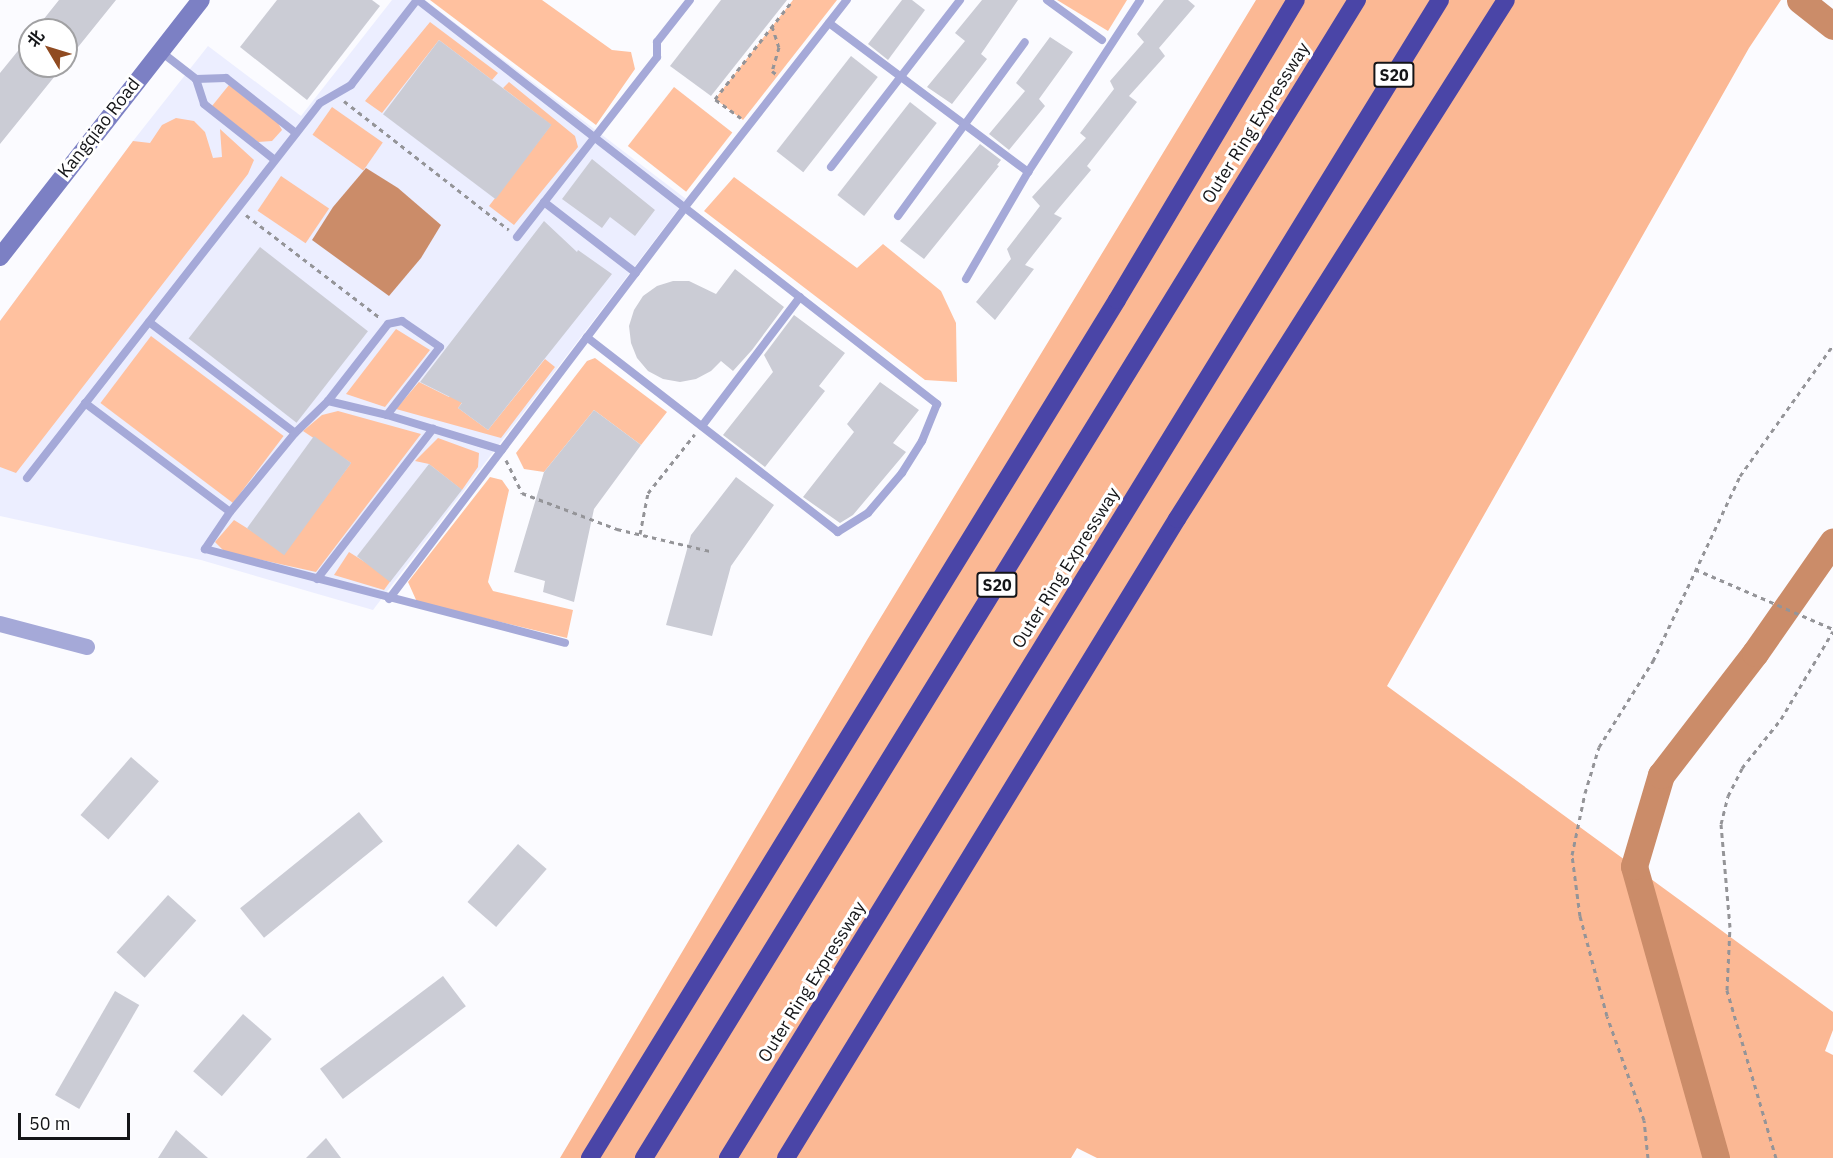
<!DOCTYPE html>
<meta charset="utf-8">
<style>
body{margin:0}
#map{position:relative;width:1833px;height:1158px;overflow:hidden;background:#fbfbff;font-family:"IBM Plex Sans","Noto Sans SC",sans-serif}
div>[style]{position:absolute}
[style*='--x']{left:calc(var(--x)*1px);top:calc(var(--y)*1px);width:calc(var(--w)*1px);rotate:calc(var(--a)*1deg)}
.built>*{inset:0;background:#eceeff}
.green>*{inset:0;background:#ffc19f;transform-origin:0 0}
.forest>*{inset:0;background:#fbb894}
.water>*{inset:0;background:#cb8c69}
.river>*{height:27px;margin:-13.5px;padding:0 13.5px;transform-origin:13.5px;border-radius:13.5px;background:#cb8c69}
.building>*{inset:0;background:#cbccd5;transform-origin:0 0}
.path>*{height:3px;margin-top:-1.5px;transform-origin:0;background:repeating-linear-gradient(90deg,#949498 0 4.5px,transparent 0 9px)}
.lane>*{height:8px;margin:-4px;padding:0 4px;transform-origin:4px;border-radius:4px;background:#a5a9d8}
.street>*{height:16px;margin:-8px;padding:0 8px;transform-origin:8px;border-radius:8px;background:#a5a9d8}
.secondary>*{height:18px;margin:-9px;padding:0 9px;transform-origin:9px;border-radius:9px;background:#7c80c4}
.highway>*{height:18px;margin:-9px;padding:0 9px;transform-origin:9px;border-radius:9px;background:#4a45a7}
span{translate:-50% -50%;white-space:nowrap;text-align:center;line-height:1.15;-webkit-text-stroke:6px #fff;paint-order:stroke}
.shield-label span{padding:2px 4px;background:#fff;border:2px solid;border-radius:4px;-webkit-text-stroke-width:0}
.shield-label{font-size:16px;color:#141518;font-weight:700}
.street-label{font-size:18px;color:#141518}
.north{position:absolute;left:18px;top:18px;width:60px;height:60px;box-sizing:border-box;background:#fff;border:2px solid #a1a1a3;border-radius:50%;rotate:308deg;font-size:16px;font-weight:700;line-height:24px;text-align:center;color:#141518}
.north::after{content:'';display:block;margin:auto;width:21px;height:27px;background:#904b21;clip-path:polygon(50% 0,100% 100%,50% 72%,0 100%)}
.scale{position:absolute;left:18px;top:1113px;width:112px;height:27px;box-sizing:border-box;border:3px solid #141518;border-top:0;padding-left:8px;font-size:18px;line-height:21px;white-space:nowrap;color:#141518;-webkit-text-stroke:4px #fff;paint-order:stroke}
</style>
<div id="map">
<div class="built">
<i style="clip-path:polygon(392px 0,425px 0,686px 199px,373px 610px,201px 560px,0 516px,0 321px,133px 141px,208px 46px,301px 116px)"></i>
</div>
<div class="green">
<i style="clip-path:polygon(430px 0,542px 0,612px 50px,631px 52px,635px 69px,596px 125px)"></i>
<i style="clip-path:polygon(793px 0,837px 0,743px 120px,715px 99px)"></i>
<i style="clip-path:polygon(1057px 0,1127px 0,1108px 31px)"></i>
<i style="clip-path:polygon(430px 22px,498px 73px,492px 80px,439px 40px,382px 113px,365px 101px)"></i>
<i style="clip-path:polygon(509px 82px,575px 136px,578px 147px,514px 225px,489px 206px,551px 125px,503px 88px)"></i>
<i style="clip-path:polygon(229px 85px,278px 123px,282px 130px,272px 141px,258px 142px,212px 106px)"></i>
<i style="left:674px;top:87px;width:74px;height:75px;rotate:38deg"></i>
<i style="left:332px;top:107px;width:62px;height:34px;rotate:35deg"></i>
<i style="clip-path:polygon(176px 118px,194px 121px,205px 132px,213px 158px,222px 157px,220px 129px,254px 160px,248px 174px,16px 473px,0 467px,0 321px,133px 141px,150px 143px,162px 125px)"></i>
<i style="left:281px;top:176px;width:58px;height:42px;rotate:34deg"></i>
<i style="clip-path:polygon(734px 177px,857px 268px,883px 244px,941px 291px,956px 323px,957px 382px,925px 380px,704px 211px)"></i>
<i style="clip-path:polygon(396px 329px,430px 350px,385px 407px,346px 394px)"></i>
<i style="left:151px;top:336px;width:166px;height:84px;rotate:37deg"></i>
<i style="clip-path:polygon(595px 358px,667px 412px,641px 445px,594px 410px,544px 472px,524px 469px,516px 453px,587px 361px)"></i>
<i style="clip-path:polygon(545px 359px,555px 367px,501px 438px,396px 409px,419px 382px,449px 397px,459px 386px,469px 393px,458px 408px,488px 430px)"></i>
<i style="clip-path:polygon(338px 411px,421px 434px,316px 572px,225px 552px,215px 542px,234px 520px,285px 552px,351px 463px,303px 431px,322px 415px)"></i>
<i style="clip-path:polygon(438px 438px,479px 453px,478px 467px,462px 490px,429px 464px,415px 461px)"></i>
<i style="clip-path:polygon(490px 477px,502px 480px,509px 490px,488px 582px,493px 591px,573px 610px,567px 638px,417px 602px,408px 582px)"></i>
<i style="clip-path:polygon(349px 552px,392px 579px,384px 590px,334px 575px)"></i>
</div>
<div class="forest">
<i style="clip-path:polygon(1256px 0,1781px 0,1749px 48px,1387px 686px,1833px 1012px,1833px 1030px,1825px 1051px,1833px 1055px,1833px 1158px,1097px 1158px,1077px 1148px,1071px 1158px,560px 1158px,867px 640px)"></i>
</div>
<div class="water">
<i style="clip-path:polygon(366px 168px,398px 188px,441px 225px,421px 258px,389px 296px,312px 240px,333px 207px)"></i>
</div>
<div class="river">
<i style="--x:1800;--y:0;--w:42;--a:38.2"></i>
<i style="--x:1716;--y:1158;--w:303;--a:-105.7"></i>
<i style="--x:1634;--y:866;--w:95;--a:-73.5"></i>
<i style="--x:1661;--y:775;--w:154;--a:-52.4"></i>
<i style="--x:1755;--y:653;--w:136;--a:-55.1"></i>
</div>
<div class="building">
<i style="clip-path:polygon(59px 0,116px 0,66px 62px,66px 30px,35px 30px)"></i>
<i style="clip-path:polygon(277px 0,372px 0,380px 6px,307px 100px,240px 47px)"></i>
<i style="clip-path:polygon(721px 0,787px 0,711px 96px,670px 66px)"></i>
<i style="clip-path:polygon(902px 0,912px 0,925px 10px,888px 60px,868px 44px)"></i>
<i style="clip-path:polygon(982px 0,1018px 0,981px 54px,987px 59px,952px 104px,927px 87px,965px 41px,955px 33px)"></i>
<i style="clip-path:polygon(1164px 0,1188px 0,1195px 6px,1159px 48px,1165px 56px,1129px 96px,1137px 102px,1087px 166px,1091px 170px,1054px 214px,1062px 218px,1025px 265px,1034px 269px,995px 320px,976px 302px,1011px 259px,1007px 249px,1040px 206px,1032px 197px,1086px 138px,1080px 133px,1114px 89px,1110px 81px,1144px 42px,1137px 34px)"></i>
<i style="clip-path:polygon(30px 36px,30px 66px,63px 66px,0 144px,0 73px)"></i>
<i style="clip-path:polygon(1050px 37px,1073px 52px,1039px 99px,1045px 106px,1009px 150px,989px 134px,1025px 91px,1016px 83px)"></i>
<i style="left:439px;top:40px;width:141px;height:93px;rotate:37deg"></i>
<i style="left:851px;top:56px;width:34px;height:121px;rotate:38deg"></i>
<i style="left:910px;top:102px;width:34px;height:118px;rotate:38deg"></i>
<i style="clip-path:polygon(980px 144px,1001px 160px,997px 165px,999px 166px,924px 259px,900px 241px)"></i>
<i style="clip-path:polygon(592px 159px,655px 210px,635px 236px,610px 217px,602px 228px,562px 199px)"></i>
<i style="clip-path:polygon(544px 221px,577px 252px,578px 250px,612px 274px,488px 430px,458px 408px,462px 403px,420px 382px)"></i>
<i style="left:260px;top:247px;width:137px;height:116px;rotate:38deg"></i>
<i style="clip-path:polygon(735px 269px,784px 307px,752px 350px,733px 371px,721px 361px,711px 371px,696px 379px,680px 382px,663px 379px,648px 371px,637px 358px,631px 343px,629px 326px,634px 310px,643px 296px,657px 286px,673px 281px,689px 281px,716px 294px)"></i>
<i style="clip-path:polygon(794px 315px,845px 353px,819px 386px,825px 391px,765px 467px,723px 435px,773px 372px,764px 355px)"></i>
<i style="clip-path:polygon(880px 382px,919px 410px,893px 443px,906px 452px,853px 515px,840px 523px,803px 497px,854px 432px,847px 424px)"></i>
<i style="clip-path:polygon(594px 410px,641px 445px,594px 509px,574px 602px,543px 592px,545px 581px,514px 572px,544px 472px)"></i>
<i style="left:314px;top:436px;width:46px;height:114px;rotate:36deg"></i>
<i style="left:429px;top:464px;width:42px;height:117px;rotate:38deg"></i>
<i style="clip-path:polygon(736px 477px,774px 505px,731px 566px,712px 636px,666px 625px,691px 535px)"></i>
<i style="left:131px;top:757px;width:37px;height:77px;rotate:41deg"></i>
<i style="left:359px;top:812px;width:38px;height:153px;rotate:51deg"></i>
<i style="left:518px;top:844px;width:38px;height:77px;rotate:41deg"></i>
<i style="left:168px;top:895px;width:38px;height:77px;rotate:42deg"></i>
<i style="left:443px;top:976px;width:38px;height:154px;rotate:53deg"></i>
<i style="left:115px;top:991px;width:28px;height:120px;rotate:30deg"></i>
<i style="left:243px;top:1014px;width:38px;height:76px;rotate:41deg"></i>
<i style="clip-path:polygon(176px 1130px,208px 1158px,158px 1158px)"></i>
<i style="clip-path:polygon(326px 1138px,341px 1158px,306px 1158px)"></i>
</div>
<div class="path">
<i style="--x:772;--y:26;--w:22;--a:72"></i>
<i style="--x:779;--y:47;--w:25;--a:106"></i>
<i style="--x:772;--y:71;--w:5;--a:37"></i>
<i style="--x:344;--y:101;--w:209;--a:38"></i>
<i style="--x:741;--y:118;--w:32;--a:-144"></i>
<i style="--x:715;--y:99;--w:126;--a:-51.8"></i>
<i style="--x:246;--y:215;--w:168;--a:37.5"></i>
<i style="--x:506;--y:460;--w:37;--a:64"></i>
<i style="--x:522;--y:493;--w:102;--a:20.8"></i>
<i style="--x:617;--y:529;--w:96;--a:13.3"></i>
<i style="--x:640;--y:534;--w:42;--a:-79"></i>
<i style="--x:648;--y:493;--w:75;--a:-51.5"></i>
<i style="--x:1695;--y:569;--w:150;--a:23.5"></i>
<i style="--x:1648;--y:1158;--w:38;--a:-96"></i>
<i style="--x:1644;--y:1120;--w:110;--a:-109.6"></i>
<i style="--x:1607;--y:1016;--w:104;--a:-105.1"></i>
<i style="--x:1580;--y:916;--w:62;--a:-97.5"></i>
<i style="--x:1572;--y:855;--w:63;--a:-78.2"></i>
<i style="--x:1585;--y:793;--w:48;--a:-73.1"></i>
<i style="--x:1599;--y:747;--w:102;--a:-57.9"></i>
<i style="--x:1653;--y:661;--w:204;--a:-64.8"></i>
<i style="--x:1740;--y:476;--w:161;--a:-54.6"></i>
<i style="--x:1776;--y:1158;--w:175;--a:-106.3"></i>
<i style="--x:1727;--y:990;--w:63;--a:-87.3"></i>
<i style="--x:1730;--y:927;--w:103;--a:-95"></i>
<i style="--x:1721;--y:824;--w:29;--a:-76"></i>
<i style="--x:1728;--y:796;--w:31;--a:-63"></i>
<i style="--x:1742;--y:768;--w:63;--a:-51.5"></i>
<i style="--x:1781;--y:719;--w:102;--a:-59.4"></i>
</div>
<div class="lane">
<i style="--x:418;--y:0;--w:658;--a:37.9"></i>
<i style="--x:937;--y:404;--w:40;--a:112"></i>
<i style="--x:922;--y:441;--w:38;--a:122"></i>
<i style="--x:902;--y:473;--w:52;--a:130.4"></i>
<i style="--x:868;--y:513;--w:36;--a:148"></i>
<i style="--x:838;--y:532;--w:318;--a:-142.2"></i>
<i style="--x:1047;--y:0;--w:68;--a:36"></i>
<i style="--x:829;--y:23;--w:249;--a:36.8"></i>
<i style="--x:160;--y:51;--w:46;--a:37.9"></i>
<i style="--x:196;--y:79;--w:26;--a:72"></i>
<i style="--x:204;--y:104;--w:90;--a:38.3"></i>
<i style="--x:196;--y:79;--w:30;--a:-2"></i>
<i style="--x:226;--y:78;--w:89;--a:38.2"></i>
<i style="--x:831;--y:167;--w:211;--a:-52.3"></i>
<i style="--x:544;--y:202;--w:116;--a:37.7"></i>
<i style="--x:898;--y:216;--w:215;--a:-53.9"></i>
<i style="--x:517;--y:237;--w:228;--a:-52.1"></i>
<i style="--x:657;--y:57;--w:15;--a:-90"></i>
<i style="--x:657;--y:42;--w:53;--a:-51.8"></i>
<i style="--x:966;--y:279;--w:124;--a:-59.9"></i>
<i style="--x:1028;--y:172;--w:205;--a:-56.9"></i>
<i style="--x:149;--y:322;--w:183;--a:37.2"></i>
<i style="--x:328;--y:401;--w:61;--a:13.3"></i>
<i style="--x:387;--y:415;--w:120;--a:16.9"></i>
<i style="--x:85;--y:403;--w:181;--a:36.9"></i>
<i style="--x:387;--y:415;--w:86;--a:-52.1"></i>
<i style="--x:440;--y:347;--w:46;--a:-145.6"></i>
<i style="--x:402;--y:321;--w:14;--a:168"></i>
<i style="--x:388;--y:324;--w:98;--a:127.9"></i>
<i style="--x:328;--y:401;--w:46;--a:135.9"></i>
<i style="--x:295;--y:433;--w:102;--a:129.4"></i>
<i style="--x:230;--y:512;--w:45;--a:124"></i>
<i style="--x:205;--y:549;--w:372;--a:14.6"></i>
<i style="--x:702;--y:426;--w:162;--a:-52.8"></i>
<i style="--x:27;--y:478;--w:476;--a:-52"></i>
<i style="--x:320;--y:103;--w:36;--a:-30"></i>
<i style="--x:351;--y:85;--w:108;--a:-52.2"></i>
<i style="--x:317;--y:579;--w:190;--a:-52.3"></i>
<i style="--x:389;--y:599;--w:491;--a:-52.9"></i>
<i style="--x:685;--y:207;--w:263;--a:-52"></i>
</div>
<div class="street">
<i style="--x:0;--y:624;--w:90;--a:14.8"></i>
</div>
<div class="secondary">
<i style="--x:0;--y:257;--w:326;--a:-52"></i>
</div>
<div class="highway">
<i style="--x:590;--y:1158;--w:1007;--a:-58.44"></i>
<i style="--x:1117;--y:300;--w:349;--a:-59.2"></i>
<i style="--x:644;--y:1158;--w:1360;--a:-58.38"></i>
<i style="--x:728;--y:1158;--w:1359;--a:-58.41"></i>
<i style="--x:786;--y:1158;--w:749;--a:-58.54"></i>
<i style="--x:1177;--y:519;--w:614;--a:-57.63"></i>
</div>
<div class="shield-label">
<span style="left:1394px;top:75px">S20</span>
<span style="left:997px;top:585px">S20</span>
</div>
<div class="street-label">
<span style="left:1256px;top:123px;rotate:-58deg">Outer Ring Expressway</span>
<span style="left:99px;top:128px;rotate:-52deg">Kangqiao Road</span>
<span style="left:1066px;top:568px;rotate:-58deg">Outer Ring Expressway</span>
<span style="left:812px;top:982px;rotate:-58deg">Outer Ring Expressway</span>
</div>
<div class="north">北</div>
<div class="scale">50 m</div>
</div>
